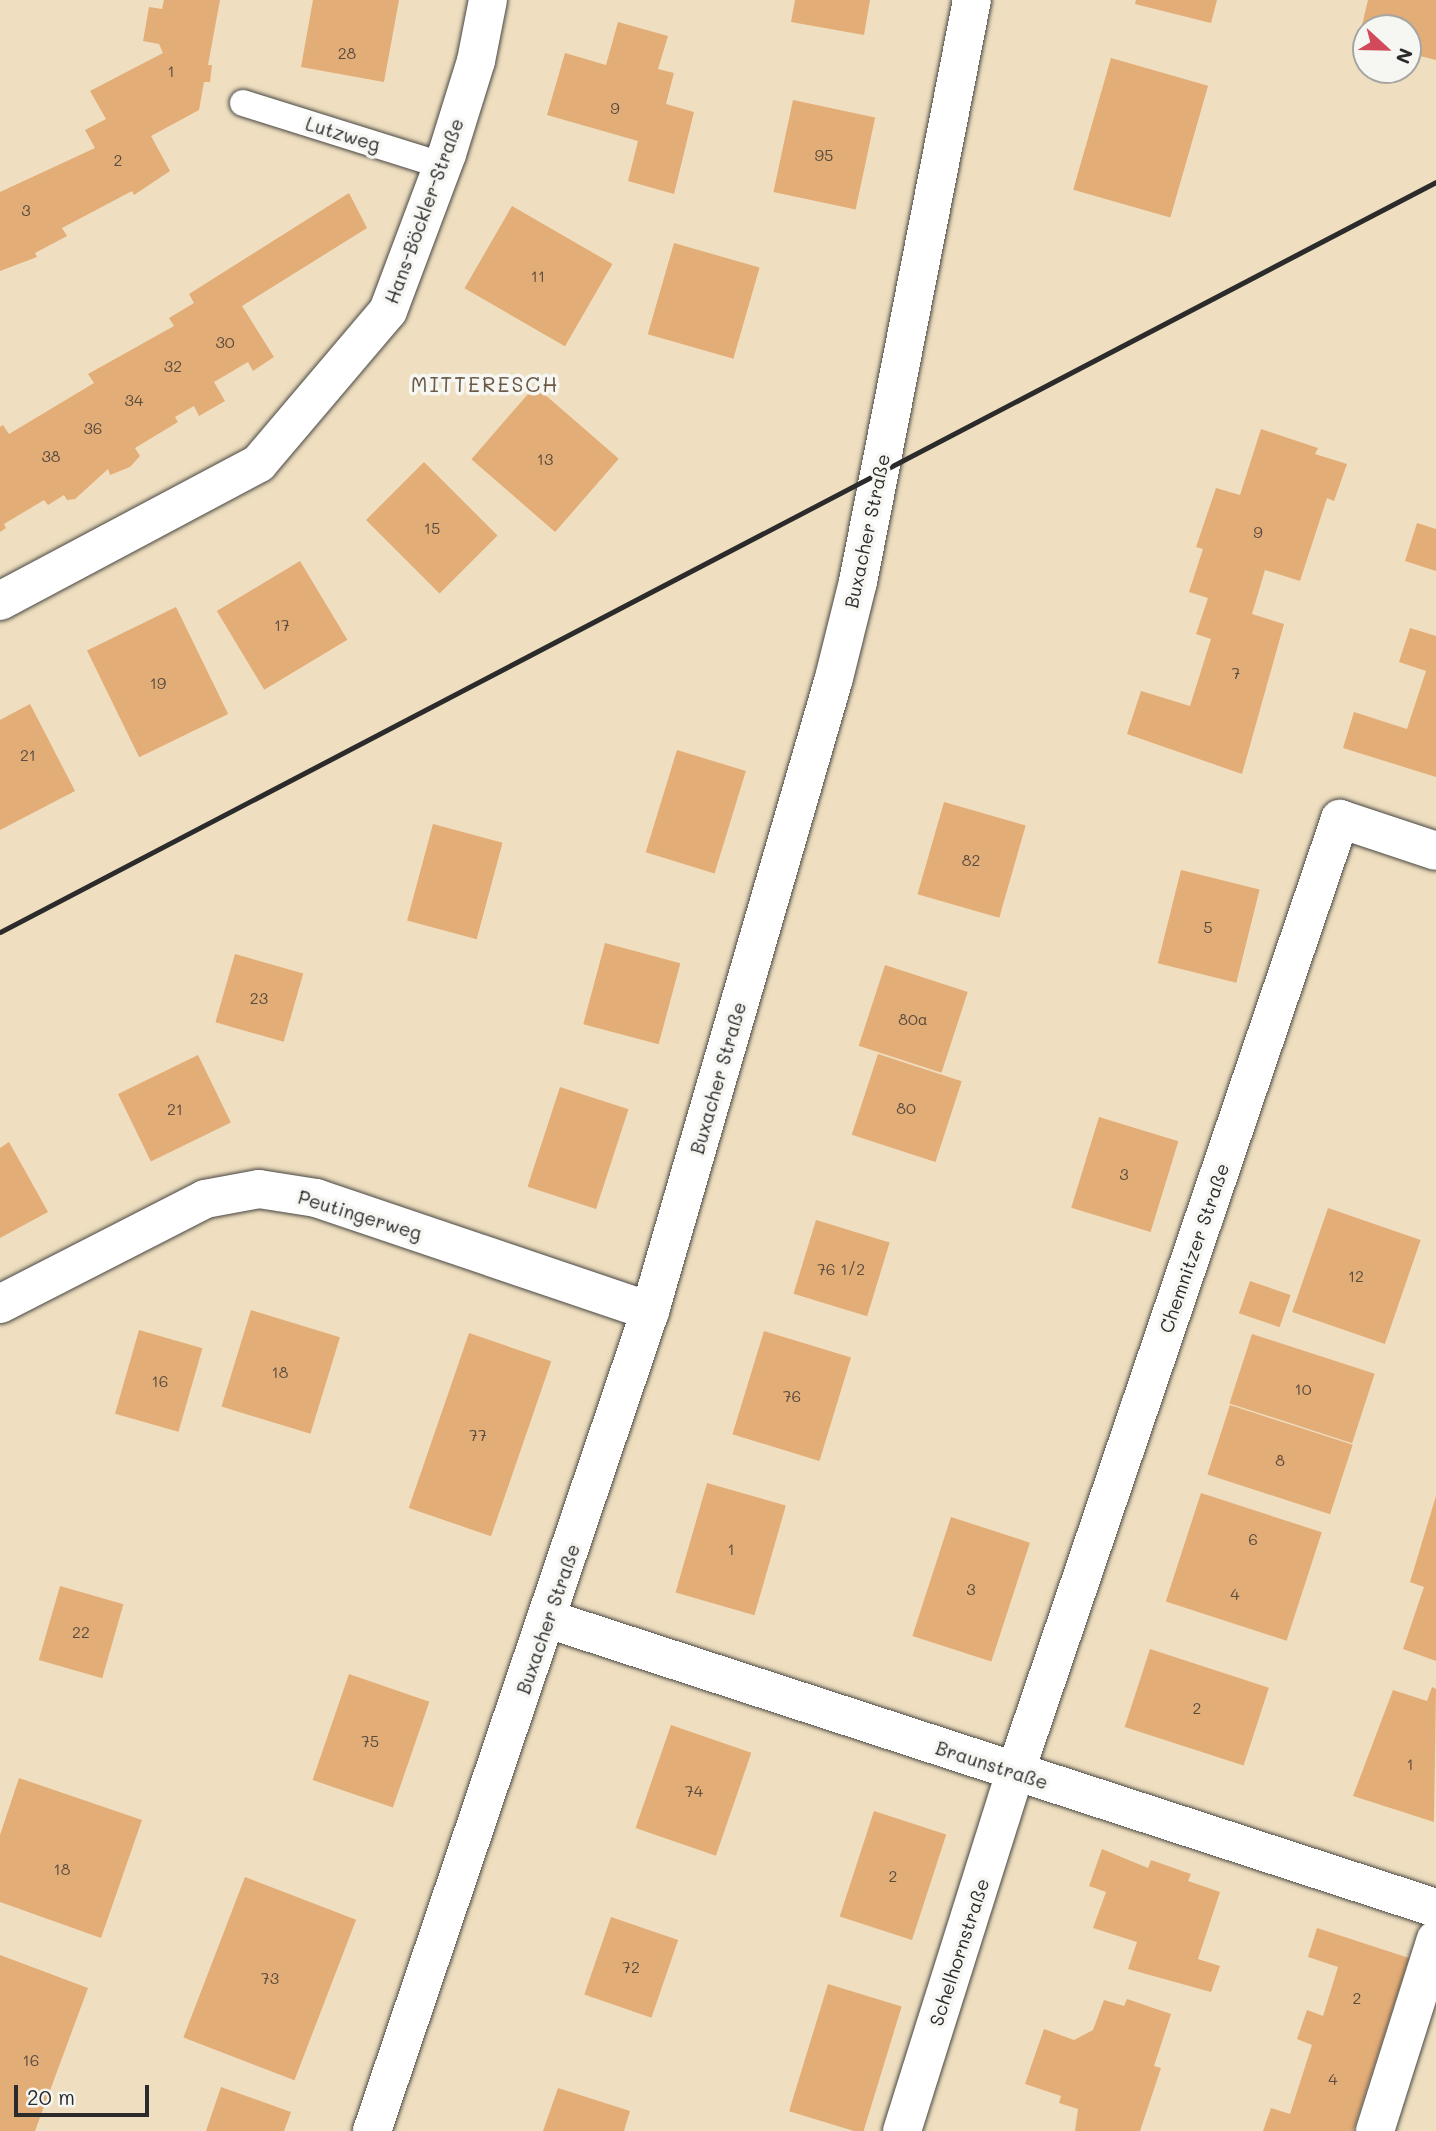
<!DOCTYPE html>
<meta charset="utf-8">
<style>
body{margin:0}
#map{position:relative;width:1436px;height:2131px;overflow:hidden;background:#efdfc0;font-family:Mali,sans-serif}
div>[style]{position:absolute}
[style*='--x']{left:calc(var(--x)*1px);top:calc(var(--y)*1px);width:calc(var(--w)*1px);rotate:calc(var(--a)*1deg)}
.building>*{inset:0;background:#e3ad78;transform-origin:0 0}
.roads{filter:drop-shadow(0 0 2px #484641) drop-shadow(0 0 2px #484641)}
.service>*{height:26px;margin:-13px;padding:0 13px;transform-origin:13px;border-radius:13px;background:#fff}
.minor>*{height:38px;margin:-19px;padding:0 19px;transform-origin:19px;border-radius:19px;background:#fff}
.rail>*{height:5px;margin:-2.5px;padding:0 2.5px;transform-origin:2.5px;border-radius:2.5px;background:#2b2b2b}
span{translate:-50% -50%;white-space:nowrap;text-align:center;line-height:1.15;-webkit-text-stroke:7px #f6f6f2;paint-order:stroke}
.number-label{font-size:16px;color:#594c3e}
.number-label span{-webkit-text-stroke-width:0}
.street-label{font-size:19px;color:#2b2b2b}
.neighbourhood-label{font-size:21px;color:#6b5846;letter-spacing:2px}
.north{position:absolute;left:1352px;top:14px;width:70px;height:70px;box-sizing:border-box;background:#f6f6f2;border:2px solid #a5a5a2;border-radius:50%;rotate:112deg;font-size:19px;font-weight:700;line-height:28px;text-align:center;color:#2b2b2b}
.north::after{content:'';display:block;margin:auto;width:24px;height:32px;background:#d1495b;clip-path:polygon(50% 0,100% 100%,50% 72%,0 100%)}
.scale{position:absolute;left:14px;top:2085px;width:135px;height:32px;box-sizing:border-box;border:4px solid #2b2b2b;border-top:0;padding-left:9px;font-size:21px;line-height:24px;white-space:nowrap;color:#2b2b2b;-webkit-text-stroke:5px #f6f6f2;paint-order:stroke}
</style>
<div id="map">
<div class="building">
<i style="clip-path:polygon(164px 0,220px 0,208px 65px,212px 65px,210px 82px,204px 82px,199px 110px,151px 136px,170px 171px,134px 195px,132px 191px,62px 228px,67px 236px,35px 253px,37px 257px,0 271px,0 192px,95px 148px,85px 130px,106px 119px,90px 91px,163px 53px,159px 44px,143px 41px,149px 7px,162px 9px)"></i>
<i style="clip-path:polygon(313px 0,399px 0,384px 82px,301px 67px)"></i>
<i style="clip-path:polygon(795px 0,870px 0,864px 35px,791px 22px)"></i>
<i style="clip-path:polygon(1136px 0,1217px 0,1211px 23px,1135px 4px)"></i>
<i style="clip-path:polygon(1368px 0,1436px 0,1436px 60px,1408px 53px,1408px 28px,1366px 28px,1366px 44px,1358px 42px)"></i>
<i style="clip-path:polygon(618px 22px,668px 36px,658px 69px,674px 73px,666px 104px,694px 112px,674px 194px,628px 181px,638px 141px,547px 115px,565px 53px,606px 65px)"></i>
<i style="left:1111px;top:58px;width:101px;height:137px;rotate:16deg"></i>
<i style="left:793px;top:100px;width:84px;height:94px;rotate:12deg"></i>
<i style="clip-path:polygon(349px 193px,367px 228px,242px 306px,274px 357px,253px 371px,248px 362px,214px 382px,225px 401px,199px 416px,194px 406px,175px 417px,178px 422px,135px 448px,140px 456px,130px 467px,110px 475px,108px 469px,75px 499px,67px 500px,64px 495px,48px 505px,44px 500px,4px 524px,6px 528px,0 532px,0 427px,3px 425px,9px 434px,94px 383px,88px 374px,174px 326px,169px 318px,194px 303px,189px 294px)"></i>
<i style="left:512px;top:206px;width:116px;height:95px;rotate:30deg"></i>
<i style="left:674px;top:243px;width:89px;height:95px;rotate:16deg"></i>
<i style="left:535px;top:386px;width:111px;height:97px;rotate:41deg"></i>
<i style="clip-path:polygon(1261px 429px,1318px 448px,1315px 454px,1347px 464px,1334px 501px,1327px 498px,1300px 581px,1265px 570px,1252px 614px,1284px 624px,1242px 774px,1127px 734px,1141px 691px,1190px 706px,1211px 639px,1196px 634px,1208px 598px,1189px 592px,1203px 549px,1196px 547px,1216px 488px,1240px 495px)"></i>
<i style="left:424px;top:462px;width:104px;height:82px;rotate:45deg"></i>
<i style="clip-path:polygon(1417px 523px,1436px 529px,1436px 571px,1405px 561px)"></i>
<i style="left:300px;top:561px;width:92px;height:97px;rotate:59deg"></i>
<i style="left:176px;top:607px;width:119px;height:99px;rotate:64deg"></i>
<i style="clip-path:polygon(1410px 628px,1436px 636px,1436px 777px,1343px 748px,1354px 712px,1407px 729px,1426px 671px,1399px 662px)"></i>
<i style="clip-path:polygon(30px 704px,75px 791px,0 830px,0 720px)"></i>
<i style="left:677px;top:750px;width:72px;height:107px;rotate:17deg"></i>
<i style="left:944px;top:802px;width:85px;height:96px;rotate:16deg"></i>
<i style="left:433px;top:824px;width:72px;height:100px;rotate:15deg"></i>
<i style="left:1181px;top:870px;width:81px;height:96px;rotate:14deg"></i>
<i style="left:605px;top:943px;width:78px;height:84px;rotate:15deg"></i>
<i style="left:235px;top:954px;width:71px;height:71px;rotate:16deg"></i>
<i style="left:885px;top:965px;width:87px;height:85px;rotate:18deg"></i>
<i style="left:878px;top:1054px;width:88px;height:85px;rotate:18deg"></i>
<i style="left:198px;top:1055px;width:75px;height:89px;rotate:64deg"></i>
<i style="left:560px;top:1087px;width:72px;height:105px;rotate:18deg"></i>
<i style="left:1099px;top:1117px;width:83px;height:95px;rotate:17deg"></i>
<i style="clip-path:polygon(9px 1142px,48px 1212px,0 1238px,0 1148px)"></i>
<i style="left:1328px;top:1208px;width:98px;height:110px;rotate:19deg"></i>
<i style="left:816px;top:1220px;width:77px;height:77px;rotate:17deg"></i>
<i style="left:1250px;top:1281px;width:43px;height:34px;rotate:19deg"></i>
<i style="left:251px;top:1310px;width:93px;height:101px;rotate:17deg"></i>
<i style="left:139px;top:1330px;width:66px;height:87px;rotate:16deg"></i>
<i style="left:764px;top:1331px;width:91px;height:108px;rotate:17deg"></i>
<i style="left:469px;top:1333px;width:87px;height:185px;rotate:19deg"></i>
<i style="left:1252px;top:1334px;width:129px;height:73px;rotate:18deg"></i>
<i style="left:1230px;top:1405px;width:129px;height:73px;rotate:18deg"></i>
<i style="left:707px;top:1483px;width:82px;height:114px;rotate:16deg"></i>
<i style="left:1201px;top:1493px;width:127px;height:114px;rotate:18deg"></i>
<i style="clip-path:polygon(1436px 1496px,1436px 1661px,1403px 1649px,1424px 1587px,1410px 1582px)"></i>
<i style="left:951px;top:1517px;width:83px;height:125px;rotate:18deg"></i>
<i style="left:60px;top:1586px;width:66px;height:77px;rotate:16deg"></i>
<i style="left:1150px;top:1649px;width:125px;height:82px;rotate:18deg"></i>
<i style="left:349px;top:1674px;width:85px;height:112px;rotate:19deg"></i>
<i style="clip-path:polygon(1432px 1687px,1436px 1689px,1434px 1822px,1353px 1796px,1393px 1690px,1427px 1701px)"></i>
<i style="left:671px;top:1725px;width:85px;height:109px;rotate:19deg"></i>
<i style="clip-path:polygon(19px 1778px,142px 1820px,101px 1938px,0 1902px,0 1835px)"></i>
<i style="left:874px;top:1811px;width:76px;height:111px;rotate:18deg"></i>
<i style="clip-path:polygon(1102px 1849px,1148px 1868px,1151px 1860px,1191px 1874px,1188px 1881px,1220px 1892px,1198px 1959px,1220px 1966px,1211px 1992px,1128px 1969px,1137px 1942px,1093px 1928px,1106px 1892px,1089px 1886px)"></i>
<i style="left:245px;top:1877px;width:119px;height:172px;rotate:21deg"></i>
<i style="left:611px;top:1917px;width:71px;height:82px;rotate:19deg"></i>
<i style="clip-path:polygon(1317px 1928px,1409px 1958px,1353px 2131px,1263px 2131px,1271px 2108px,1290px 2114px,1312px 2045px,1297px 2039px,1307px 2010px,1323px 2016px,1338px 1967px,1308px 1957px)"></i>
<i style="clip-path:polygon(0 1955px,88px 1988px,35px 2131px,0 2131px)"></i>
<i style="left:828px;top:1984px;width:77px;height:133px;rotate:17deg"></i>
<i style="clip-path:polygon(1127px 1999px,1171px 2014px,1154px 2066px,1161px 2068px,1140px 2131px,1075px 2131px,1078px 2109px,1059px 2103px,1061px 2096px,1025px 2084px,1044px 2029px,1074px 2040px,1093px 2030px,1104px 2000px,1124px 2006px)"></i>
<i style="clip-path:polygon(221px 2087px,291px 2112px,284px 2131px,206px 2131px)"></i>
<i style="clip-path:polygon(558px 2088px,630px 2111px,624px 2131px,543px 2131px)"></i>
</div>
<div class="roads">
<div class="service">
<i style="--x:243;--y:103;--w:211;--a:17.4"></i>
</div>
<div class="minor">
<i style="--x:0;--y:601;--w:293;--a:-28"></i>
<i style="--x:259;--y:463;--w:199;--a:-49.7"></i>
<i style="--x:388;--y:311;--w:168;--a:-69.4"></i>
<i style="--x:447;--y:154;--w:97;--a:-72.7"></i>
<i style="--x:476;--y:61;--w:62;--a:-78.9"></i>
<i style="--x:0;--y:1304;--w:230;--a:-27.1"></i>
<i style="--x:205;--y:1199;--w:55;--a:-10.5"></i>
<i style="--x:259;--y:1189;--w:58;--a:9"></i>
<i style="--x:316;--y:1198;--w:353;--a:18.7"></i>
<i style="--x:548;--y:1619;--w:934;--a:18.03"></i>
<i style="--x:372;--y:2131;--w:866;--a:-71.27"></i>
<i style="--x:650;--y:1311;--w:659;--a:-73.79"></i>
<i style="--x:834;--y:678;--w:99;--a:-76"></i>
<i style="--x:858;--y:582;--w:593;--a:-78.92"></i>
<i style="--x:902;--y:2131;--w:375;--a:-72.5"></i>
<i style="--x:1015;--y:1773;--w:1008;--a:-71.19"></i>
<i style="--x:1340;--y:819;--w:101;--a:18.4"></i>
<i style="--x:1375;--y:2131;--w:201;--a:-72.4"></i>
</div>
</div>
<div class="rail">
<i style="--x:0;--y:932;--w:1620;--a:-27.58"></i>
</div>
<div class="number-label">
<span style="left:347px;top:53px">28</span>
<span style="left:171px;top:71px">1</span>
<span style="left:615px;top:108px">9</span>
<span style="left:824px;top:155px">95</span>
<span style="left:118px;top:160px">2</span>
<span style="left:26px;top:210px">3</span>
<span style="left:538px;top:276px">11</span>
<span style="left:225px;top:342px">30</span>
<span style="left:173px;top:366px">32</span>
<span style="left:134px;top:400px">34</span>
<span style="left:93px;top:428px">36</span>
<span style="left:51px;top:456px">38</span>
<span style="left:545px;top:459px">13</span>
<span style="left:432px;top:528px">15</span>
<span style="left:1258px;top:532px">9</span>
<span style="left:282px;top:625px">17</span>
<span style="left:1236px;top:673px">7</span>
<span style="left:158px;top:683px">19</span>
<span style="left:28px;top:755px">21</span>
<span style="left:971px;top:860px">82</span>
<span style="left:1208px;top:927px">5</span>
<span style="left:259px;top:998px">23</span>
<span style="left:913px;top:1019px">80a</span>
<span style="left:906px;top:1108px">80</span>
<span style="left:175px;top:1109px">21</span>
<span style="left:1124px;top:1174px">3</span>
<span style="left:841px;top:1269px">76 1/2</span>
<span style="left:1356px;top:1276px">12</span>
<span style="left:280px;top:1372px">18</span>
<span style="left:160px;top:1381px">16</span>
<span style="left:1303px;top:1389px">10</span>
<span style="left:792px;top:1396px">76</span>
<span style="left:478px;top:1435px">77</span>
<span style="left:1280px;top:1460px">8</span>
<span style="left:1253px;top:1539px">6</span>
<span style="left:731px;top:1549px">1</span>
<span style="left:971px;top:1589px">3</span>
<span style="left:1235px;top:1594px">4</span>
<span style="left:81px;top:1632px">22</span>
<span style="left:1197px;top:1708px">2</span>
<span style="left:370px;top:1741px">75</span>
<span style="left:1410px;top:1764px">1</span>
<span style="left:694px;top:1791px">74</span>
<span style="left:62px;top:1869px">18</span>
<span style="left:893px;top:1876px">2</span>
<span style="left:631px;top:1967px">72</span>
<span style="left:270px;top:1978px">73</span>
<span style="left:1357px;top:1998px">2</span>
<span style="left:31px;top:2060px">16</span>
<span style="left:1333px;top:2079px">4</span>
</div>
<div class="street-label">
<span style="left:343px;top:134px;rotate:17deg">Lutzweg</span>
<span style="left:424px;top:211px;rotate:-70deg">Hans-Böckler-Straße</span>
<span style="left:867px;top:531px;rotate:-78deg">Buxacher Straße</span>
<span style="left:718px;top:1078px;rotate:-74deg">Buxacher Straße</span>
<span style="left:360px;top:1215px;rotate:17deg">Peutingerweg</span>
<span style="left:1194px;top:1248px;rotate:-71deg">Chemnitzer Straße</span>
<span style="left:548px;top:1619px;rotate:-71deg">Buxacher Straße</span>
<span style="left:992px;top:1765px;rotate:18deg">Braunstraße</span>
<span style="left:959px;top:1952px;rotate:-72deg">Schelhornstraße</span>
</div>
<div class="neighbourhood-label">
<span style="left:485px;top:384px">MITTERESCH</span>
</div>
<div class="north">N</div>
<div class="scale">20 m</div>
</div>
